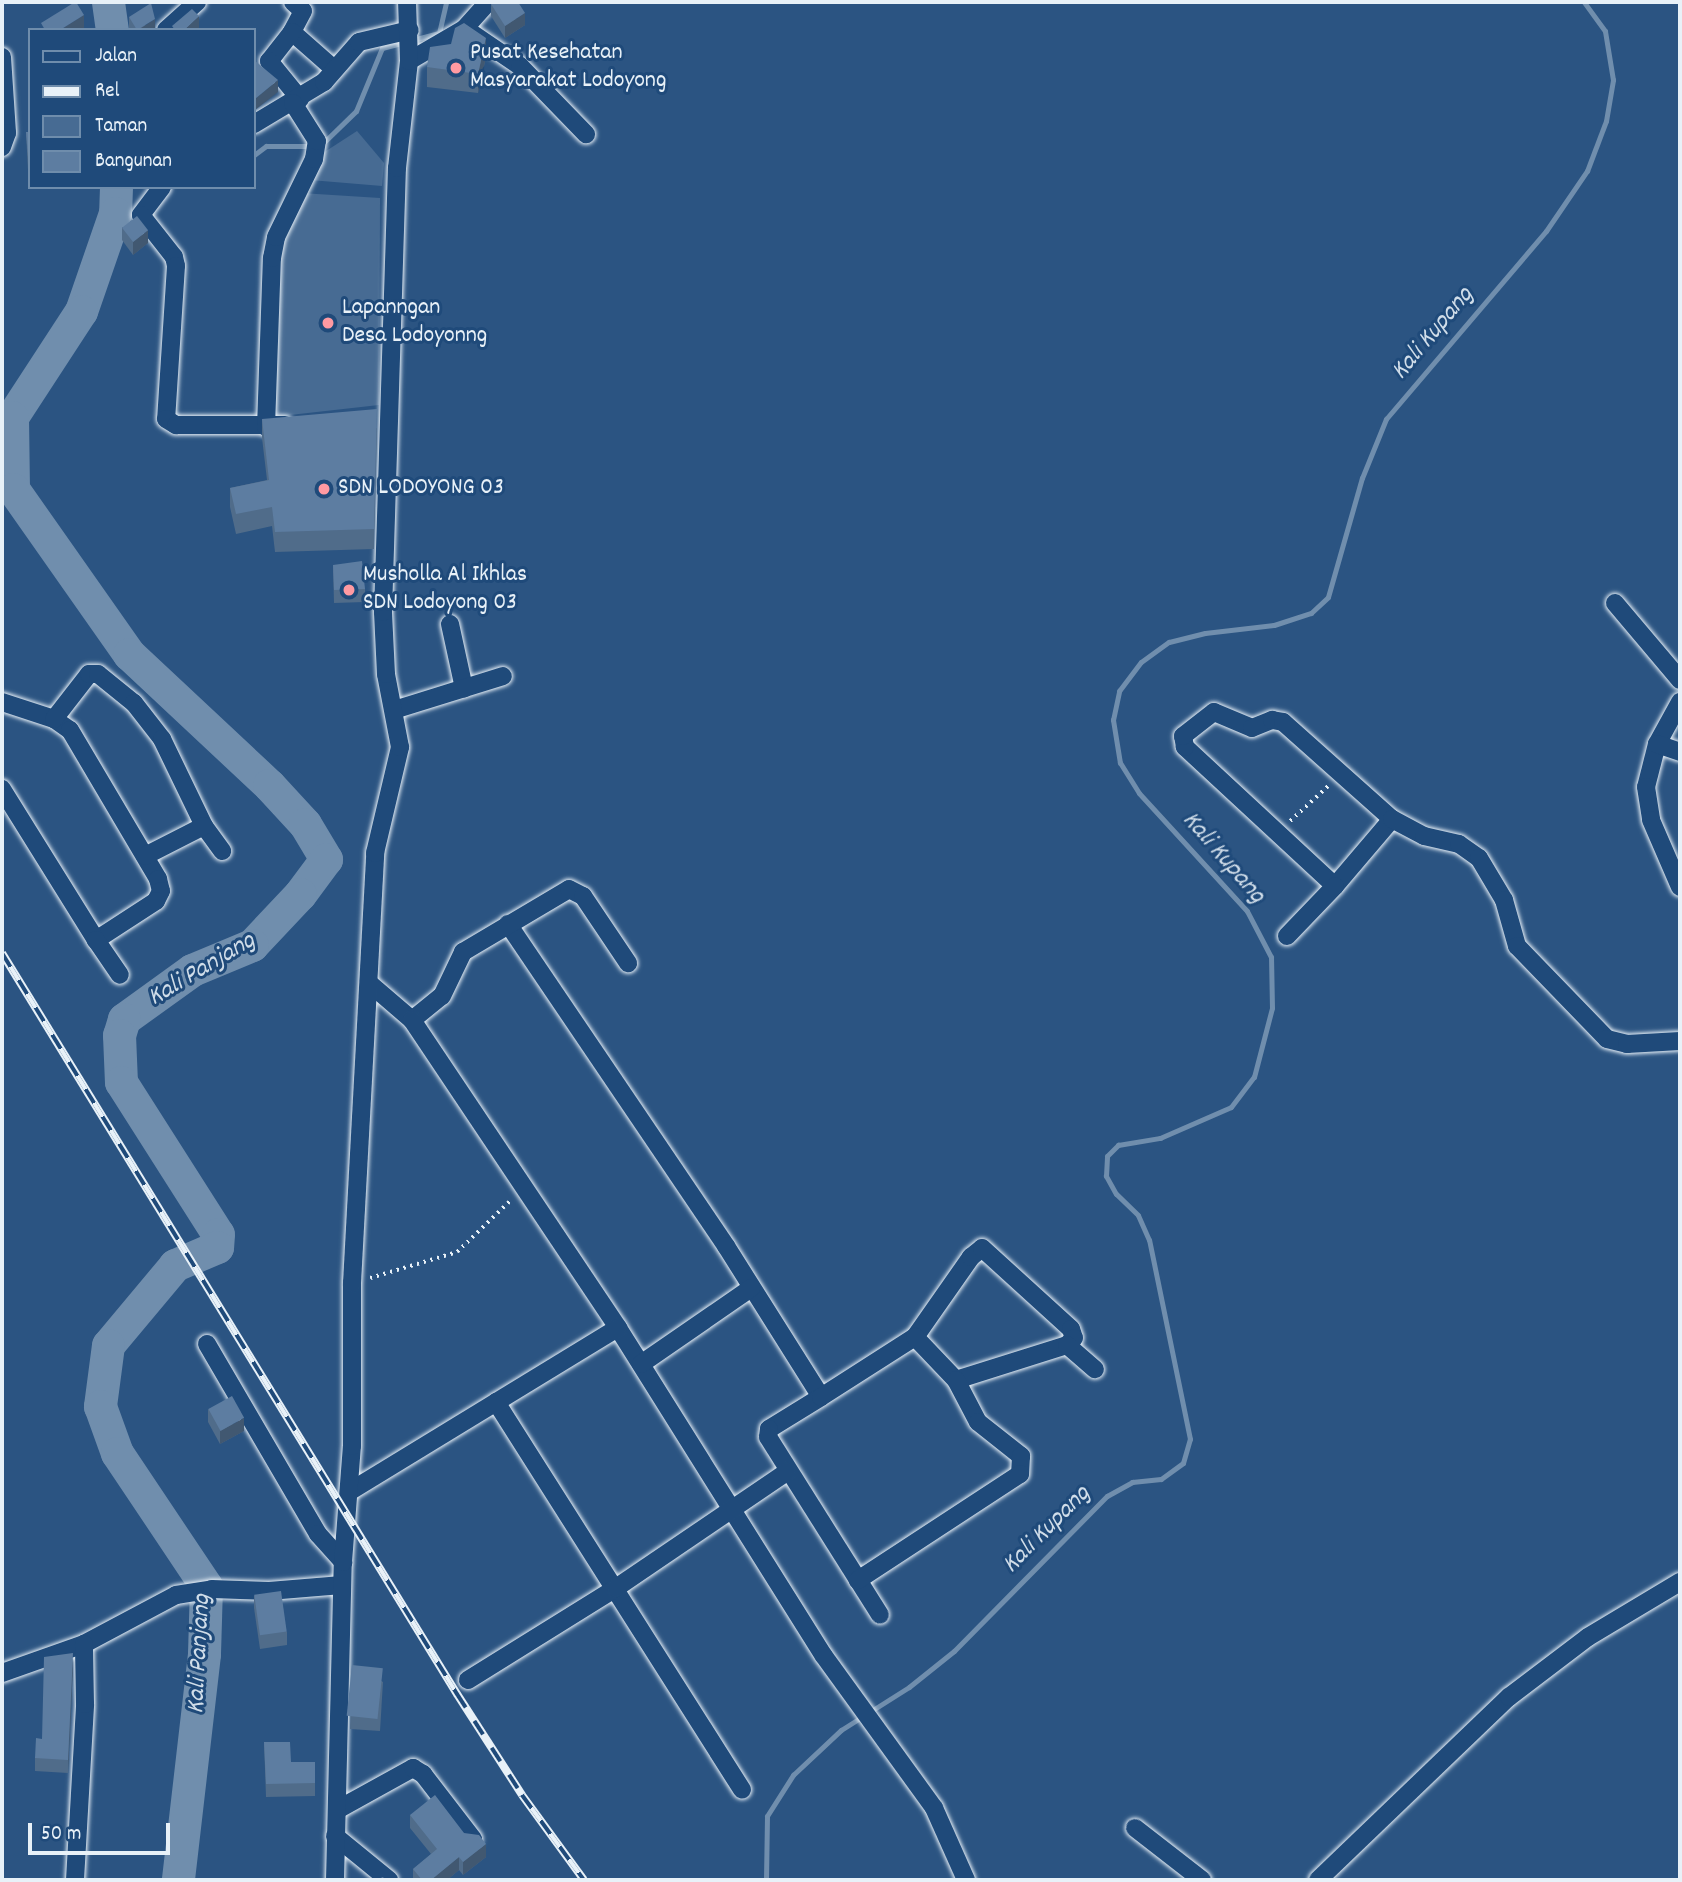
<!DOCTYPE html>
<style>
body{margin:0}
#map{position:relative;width:1682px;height:1882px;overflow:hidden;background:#2b5482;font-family:Dekko,sans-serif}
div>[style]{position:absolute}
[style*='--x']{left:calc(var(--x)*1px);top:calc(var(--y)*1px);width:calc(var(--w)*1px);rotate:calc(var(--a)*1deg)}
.green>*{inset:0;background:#476b93}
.stream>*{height:5px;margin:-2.5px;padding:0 2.5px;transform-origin:2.5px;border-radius:2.5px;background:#708ead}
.river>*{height:33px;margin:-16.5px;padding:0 16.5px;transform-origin:16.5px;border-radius:16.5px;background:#708ead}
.path>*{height:3.5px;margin-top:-1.75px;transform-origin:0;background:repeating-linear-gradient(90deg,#e8f1f8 0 2px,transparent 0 7px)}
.roads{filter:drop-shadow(0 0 2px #e8f1f8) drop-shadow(0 0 2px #e8f1f8)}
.minor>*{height:18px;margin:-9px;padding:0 9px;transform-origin:9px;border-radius:9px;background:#1f4a7a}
.rail>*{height:8px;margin-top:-4px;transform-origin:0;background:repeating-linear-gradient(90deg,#1f4a7a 0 16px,#e8f1f8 0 32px);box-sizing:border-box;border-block:2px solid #e8f1f8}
.wall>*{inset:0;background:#506c8a}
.shaded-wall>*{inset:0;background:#415871}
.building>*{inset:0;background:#5d7da1;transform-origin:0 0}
.dots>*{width:19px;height:19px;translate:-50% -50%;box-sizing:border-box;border:4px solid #1f4a7a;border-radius:50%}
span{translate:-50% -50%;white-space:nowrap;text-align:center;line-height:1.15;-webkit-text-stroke:6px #1f4a7a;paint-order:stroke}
.poi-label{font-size:24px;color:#e8f1f8}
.left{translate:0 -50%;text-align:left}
.water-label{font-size:26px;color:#d0dde9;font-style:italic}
.frame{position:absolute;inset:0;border:4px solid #e8f1f8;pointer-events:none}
.legend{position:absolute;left:28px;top:28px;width:228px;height:161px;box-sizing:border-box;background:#1f4a7a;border:2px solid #6f8dac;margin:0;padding:9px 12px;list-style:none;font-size:21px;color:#e8f1f8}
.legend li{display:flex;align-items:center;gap:14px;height:35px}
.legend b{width:35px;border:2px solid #6f8dac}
.scale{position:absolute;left:28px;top:1823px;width:142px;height:32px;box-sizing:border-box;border:4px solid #e8f1f8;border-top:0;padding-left:9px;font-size:21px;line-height:24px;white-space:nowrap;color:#e8f1f8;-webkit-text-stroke:5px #1f4a7a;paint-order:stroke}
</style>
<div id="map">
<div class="green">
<i style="clip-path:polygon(357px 131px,384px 163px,382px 186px,310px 180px,323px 153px)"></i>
<i style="clip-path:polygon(301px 193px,380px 198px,379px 405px,272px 417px,283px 240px)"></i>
</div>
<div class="stream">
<i style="--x:321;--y:145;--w:49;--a:-44.2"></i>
<i style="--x:356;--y:111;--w:68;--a:-67.6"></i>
<i style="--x:382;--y:48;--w:59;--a:-14.7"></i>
<i style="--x:439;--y:33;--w:32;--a:-77"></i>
<i style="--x:254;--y:155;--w:15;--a:-37"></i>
<i style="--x:266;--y:146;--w:46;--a:0"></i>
<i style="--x:106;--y:238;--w:21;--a:-19"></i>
<i style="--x:766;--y:1880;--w:64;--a:-89.1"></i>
<i style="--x:767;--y:1816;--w:49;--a:-57.6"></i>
<i style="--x:793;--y:1775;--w:66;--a:-43.2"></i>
<i style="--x:841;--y:1730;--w:80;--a:-32.3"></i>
<i style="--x:909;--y:1687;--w:58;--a:-38.7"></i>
<i style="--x:954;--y:1651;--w:218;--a:-45.4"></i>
<i style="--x:1107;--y:1496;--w:29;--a:-29"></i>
<i style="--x:1132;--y:1482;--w:29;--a:-6"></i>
<i style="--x:1161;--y:1479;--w:27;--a:-36"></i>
<i style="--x:1183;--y:1463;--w:25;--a:-74"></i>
<i style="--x:1190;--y:1439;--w:203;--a:-101.6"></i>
<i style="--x:1149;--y:1240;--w:27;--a:-114"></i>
<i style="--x:1138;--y:1215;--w:30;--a:-136"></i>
<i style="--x:1116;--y:1194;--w:21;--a:-119"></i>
<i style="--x:1106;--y:1176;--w:20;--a:-87"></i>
<i style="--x:1107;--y:1156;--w:16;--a:-45"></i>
<i style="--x:1118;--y:1145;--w:43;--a:-9.5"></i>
<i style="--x:1160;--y:1138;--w:77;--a:-23.6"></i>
<i style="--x:1231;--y:1107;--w:38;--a:-53"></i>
<i style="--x:1254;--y:1077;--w:71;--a:-75.4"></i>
<i style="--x:1272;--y:1008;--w:51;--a:-91.1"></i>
<i style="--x:1271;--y:957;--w:52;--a:-117.6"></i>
<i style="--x:1247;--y:911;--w:160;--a:-132.5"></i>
<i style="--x:1139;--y:793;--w:36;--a:-122"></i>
<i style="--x:1120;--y:763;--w:44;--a:-99.2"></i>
<i style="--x:1113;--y:720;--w:30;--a:-78"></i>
<i style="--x:1119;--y:691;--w:36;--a:-53"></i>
<i style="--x:1141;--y:662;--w:34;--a:-36"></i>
<i style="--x:1169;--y:642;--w:37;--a:-14"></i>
<i style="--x:1205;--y:633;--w:69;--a:-6.6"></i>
<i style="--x:1274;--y:625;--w:39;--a:-18"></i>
<i style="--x:1311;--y:613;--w:23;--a:-43"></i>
<i style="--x:1328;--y:597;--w:124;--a:-74.1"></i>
<i style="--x:1362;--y:478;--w:64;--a:-67.9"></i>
<i style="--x:1386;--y:419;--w:247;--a:-49.6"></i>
<i style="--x:1546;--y:231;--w:73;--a:-55.7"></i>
<i style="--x:1587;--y:171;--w:53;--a:-69.2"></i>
<i style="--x:1606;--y:121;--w:42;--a:-80.3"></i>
<i style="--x:1613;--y:80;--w:50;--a:-99.3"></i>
<i style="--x:1605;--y:31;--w:36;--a:-126"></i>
</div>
<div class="river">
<i style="--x:108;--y:2;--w:28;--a:82"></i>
<i style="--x:116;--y:187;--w:26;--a:92"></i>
<i style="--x:115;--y:213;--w:104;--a:109.1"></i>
<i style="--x:81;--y:311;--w:126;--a:123.1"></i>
<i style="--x:12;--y:417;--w:72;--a:89.2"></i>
<i style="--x:13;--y:489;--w:202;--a:54.9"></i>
<i style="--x:129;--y:654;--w:192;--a:43.1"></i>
<i style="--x:269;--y:785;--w:53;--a:47.3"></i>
<i style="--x:305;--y:824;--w:41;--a:59"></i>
<i style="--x:326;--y:859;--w:44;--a:126.6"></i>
<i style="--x:300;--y:894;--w:70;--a:133.3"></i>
<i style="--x:252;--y:945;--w:65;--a:157.4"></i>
<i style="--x:192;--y:970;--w:84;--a:144.2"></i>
<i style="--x:124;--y:1019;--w:17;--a:107"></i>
<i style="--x:119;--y:1035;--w:47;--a:87.6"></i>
<i style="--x:121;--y:1082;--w:180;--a:57.5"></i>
<i style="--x:218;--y:1234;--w:13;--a:94"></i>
<i style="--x:217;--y:1247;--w:46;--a:156.8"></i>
<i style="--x:175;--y:1265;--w:104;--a:129.9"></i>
<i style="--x:108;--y:1345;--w:62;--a:97.5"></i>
<i style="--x:100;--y:1406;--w:50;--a:70.1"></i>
<i style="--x:117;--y:1453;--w:160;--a:56.2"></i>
<i style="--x:206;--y:1586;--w:68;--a:91.7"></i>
<i style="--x:204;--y:1654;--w:227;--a:96.6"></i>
</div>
<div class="path">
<i style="--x:1290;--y:821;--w:52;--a:-42.6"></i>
<i style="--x:370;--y:1278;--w:91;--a:-16.6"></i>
<i style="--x:457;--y:1252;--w:76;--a:-43.9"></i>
</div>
<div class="roads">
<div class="minor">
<i style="--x:293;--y:2;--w:13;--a:42"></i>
<i style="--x:303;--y:11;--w:24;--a:118"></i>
<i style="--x:292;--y:32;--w:56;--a:41.4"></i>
<i style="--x:166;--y:30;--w:42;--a:-42.1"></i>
<i style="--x:467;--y:30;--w:64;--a:34.2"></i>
<i style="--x:520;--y:66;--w:95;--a:45.9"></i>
<i style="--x:292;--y:32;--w:37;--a:128"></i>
<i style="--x:269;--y:61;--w:49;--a:50.8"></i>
<i style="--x:2;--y:57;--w:76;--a:86.2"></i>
<i style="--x:7;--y:133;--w:15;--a:110"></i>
<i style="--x:409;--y:61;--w:64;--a:-30.2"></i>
<i style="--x:464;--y:29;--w:36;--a:-48"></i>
<i style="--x:254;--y:124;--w:82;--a:-31"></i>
<i style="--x:324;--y:82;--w:53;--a:-48.8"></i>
<i style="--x:359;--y:42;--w:52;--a:-13.2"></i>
<i style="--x:162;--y:187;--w:35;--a:127"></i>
<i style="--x:141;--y:215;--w:53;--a:51.8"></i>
<i style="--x:174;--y:257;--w:9;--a:77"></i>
<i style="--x:176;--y:266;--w:153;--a:93.7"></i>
<i style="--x:166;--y:419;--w:12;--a:31"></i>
<i style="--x:176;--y:425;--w:109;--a:0"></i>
<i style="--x:266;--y:427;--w:169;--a:-88"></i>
<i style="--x:272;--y:258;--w:21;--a:-79"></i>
<i style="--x:276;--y:237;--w:87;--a:-64"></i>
<i style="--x:314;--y:159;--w:18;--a:-81"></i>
<i style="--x:317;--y:141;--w:45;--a:-122.3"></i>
<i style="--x:1615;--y:603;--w:101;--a:49.8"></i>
<i style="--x:450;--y:624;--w:66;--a:77.7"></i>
<i style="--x:2;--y:702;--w:55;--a:18.1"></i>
<i style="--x:54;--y:719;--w:19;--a:35"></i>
<i style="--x:70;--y:730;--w:173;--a:59.4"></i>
<i style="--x:158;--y:879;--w:12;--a:76"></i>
<i style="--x:161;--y:891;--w:11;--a:117"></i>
<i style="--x:156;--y:901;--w:72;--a:147"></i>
<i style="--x:96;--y:940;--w:178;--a:-121.9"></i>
<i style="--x:1680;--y:702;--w:48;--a:118.7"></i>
<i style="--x:1657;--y:744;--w:44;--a:104.3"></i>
<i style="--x:1646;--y:787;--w:33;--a:81"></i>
<i style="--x:1651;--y:820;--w:73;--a:66.6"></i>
<i style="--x:394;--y:710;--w:114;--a:-17.3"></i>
<i style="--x:54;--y:719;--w:57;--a:-52.1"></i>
<i style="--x:89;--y:674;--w:9;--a:0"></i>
<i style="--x:98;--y:674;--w:46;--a:38.9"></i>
<i style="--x:134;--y:703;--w:46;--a:52.1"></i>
<i style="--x:162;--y:739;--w:97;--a:64.2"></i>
<i style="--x:204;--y:826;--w:31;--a:54"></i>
<i style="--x:1657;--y:744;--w:24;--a:19"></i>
<i style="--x:1392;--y:819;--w:88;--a:130.4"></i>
<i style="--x:1335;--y:886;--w:205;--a:-137.2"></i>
<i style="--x:1185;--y:747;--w:11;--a:-100"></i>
<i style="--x:1183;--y:736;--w:39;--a:-38"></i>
<i style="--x:1214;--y:712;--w:41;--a:22.8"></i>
<i style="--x:1252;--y:728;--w:22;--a:-22"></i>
<i style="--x:1272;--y:720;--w:11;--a:10"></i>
<i style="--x:1283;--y:722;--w:146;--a:41.7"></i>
<i style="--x:1392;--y:819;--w:36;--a:28"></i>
<i style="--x:1424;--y:836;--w:36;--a:13"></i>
<i style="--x:1459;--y:844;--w:24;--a:35"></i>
<i style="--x:1479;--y:858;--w:49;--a:59.2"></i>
<i style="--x:1504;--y:900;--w:48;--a:74.2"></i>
<i style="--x:1517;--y:946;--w:129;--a:45.9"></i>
<i style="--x:1607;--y:1039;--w:21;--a:14"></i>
<i style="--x:1627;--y:1044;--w:53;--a:-3.2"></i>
<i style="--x:145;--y:856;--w:66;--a:-27"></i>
<i style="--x:508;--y:924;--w:389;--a:55.9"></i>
<i style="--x:726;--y:1246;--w:178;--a:57.8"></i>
<i style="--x:821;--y:1397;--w:61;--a:148.4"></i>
<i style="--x:769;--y:1429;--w:8;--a:97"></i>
<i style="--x:768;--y:1437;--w:210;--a:57.8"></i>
<i style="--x:1287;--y:936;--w:69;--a:-46.2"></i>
<i style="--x:96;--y:940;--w:42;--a:55.6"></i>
<i style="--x:369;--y:983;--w:57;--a:40.7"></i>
<i style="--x:412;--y:1020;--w:38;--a:-39"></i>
<i style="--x:442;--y:996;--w:49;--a:-64.5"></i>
<i style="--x:463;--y:952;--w:123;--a:-30.7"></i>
<i style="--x:569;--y:889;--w:16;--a:27"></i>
<i style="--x:583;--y:896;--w:81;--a:56.1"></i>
<i style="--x:412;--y:1020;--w:371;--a:56.2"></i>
<i style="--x:618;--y:1328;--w:387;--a:57.9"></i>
<i style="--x:824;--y:1656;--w:188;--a:54.1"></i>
<i style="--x:934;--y:1808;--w:79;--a:66"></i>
<i style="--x:915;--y:1337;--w:98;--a:-55"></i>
<i style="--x:971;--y:1257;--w:14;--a:-39"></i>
<i style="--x:982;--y:1248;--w:120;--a:42.3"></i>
<i style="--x:1071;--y:1329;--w:9;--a:72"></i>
<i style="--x:1074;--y:1338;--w:10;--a:135"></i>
<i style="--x:1067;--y:1345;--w:116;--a:162.5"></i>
<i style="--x:207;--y:1344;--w:220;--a:59.7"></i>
<i style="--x:318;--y:1534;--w:38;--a:48"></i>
<i style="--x:1067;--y:1345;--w:37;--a:41"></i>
<i style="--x:641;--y:1364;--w:134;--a:-34.6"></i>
<i style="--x:821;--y:1397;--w:112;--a:-32.6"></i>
<i style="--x:915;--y:1337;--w:59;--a:46.4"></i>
<i style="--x:956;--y:1380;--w:47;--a:62.4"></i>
<i style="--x:978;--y:1422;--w:55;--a:38.3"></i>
<i style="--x:1021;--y:1456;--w:18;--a:93"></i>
<i style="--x:1020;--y:1474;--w:194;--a:146.8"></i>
<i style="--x:496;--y:1402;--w:459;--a:57.6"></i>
<i style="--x:349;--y:1492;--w:315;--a:-31.4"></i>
<i style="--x:2;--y:1673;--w:87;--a:-19.5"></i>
<i style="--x:84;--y:1644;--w:104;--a:-28"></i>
<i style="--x:176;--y:1595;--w:36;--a:-9"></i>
<i style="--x:212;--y:1589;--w:57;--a:2"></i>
<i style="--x:269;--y:1591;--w:73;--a:-4.7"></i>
<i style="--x:468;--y:1680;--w:174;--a:-31.9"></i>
<i style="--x:616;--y:1588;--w:207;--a:-34.2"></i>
<i style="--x:337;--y:1810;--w:87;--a:-28.9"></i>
<i style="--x:413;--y:1768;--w:12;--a:31"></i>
<i style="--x:423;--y:1774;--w:82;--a:52.4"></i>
<i style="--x:1135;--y:1828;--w:85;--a:37.8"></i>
<i style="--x:335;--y:1836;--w:70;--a:39.2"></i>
<i style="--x:75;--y:1880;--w:176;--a:-86.7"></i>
<i style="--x:85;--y:1704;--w:60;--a:-91"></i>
<i style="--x:335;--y:1880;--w:318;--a:-88.6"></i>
<i style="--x:343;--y:1562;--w:116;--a:-85.6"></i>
<i style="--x:352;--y:1446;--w:163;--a:-90"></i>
<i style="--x:352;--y:1283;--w:431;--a:-86.9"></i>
<i style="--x:375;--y:853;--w:109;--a:-76.7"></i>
<i style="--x:400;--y:747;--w:74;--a:-100.9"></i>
<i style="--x:386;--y:674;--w:62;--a:-92.8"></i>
<i style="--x:383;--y:612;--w:444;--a:-88.2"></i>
<i style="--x:397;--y:168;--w:108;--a:-83.6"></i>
<i style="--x:409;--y:61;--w:59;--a:-91.9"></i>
<i style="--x:1318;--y:1880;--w:265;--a:-43.8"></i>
<i style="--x:1509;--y:1697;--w:99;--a:-37.2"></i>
<i style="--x:1588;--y:1637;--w:107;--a:-30.9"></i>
</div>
</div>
<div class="rail">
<i style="--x:2;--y:953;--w:870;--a:58.45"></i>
<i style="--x:457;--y:1694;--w:120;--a:57.2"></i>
<i style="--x:522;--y:1795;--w:105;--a:53.9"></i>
</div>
<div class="wall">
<i style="clip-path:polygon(491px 4px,525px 25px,505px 38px,491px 16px)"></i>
<i style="clip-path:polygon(129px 17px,155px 30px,129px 30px)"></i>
<i style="clip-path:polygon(486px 57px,478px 93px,427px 87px,427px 67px)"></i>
<i style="clip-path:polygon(26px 132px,30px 132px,30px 170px,28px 170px)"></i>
<i style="clip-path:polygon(122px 227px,148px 243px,133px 255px,122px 240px)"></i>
<i style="clip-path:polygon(262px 419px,377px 428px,374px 549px,275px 552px,272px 526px,236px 534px,230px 507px,230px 488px,267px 480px,262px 438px)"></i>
<i style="clip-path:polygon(333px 565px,365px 589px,365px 602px,334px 603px)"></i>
<i style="clip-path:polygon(208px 1409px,244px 1431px,220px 1444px,208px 1422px)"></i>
<i style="clip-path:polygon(254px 1595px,287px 1632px,287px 1645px,260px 1649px,254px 1608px)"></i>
<i style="clip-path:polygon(352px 1665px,383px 1682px,380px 1731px,350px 1729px)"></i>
<i style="clip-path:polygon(73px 1666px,68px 1773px,35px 1771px,35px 1758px)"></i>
<i style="clip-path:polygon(264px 1742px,291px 1762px,315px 1762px,315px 1796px,266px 1797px)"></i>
<i style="clip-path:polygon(410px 1815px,464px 1833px,486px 1857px,463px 1875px,459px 1870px,447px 1880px,413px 1880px,413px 1869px,431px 1854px,410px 1828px)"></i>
</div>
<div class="shaded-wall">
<i style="clip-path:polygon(525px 13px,525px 25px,505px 38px,505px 26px)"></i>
<i style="clip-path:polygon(84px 15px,84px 28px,81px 30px,60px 30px)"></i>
<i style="clip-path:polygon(199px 16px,199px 29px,184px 30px)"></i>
<i style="clip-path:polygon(155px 19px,155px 30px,138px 30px)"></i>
<i style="clip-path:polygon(486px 38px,486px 57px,478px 93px,478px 74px)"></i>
<i style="clip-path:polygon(278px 80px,278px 92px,255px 110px,255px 99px)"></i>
<i style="clip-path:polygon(148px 230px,148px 243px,133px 255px,133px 242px)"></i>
<i style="clip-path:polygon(244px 1418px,244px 1431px,220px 1444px,220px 1431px)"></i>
<i style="clip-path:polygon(73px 1653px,73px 1666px,68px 1773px,68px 1760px)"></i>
<i style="clip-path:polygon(486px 1844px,486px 1857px,463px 1875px,463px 1862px)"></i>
<i style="clip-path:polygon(459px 1857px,459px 1870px,447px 1880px,431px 1880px)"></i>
</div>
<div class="building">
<i style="clip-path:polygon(75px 2px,76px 2px,84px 15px,60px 30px,45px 30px,41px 23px)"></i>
<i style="clip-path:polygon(493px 2px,518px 2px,525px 13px,505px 26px,491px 4px)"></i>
<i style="clip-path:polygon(151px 3px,155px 19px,137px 30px,129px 17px)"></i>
<i style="clip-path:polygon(192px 9px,199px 16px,184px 30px,175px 30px,172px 26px)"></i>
<i style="clip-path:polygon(464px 23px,486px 38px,478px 74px,427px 67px,430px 47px,451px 44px,455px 28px)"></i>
<i style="clip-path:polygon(254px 60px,278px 80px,255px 99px,254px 98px)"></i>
<i style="clip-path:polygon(26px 132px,30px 132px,30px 157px,28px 157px)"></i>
<i style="left:137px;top:216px;width:18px;height:19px;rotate:52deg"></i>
<i style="clip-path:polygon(377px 409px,374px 529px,275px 532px,272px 507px,236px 514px,230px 488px,269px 480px,262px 419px)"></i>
<i style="clip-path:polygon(362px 561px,365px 589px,334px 590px,333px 565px)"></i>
<i style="left:232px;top:1396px;width:25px;height:27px;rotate:61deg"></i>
<i style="left:281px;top:1591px;width:41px;height:27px;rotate:82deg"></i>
<i style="clip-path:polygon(73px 1653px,68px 1760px,35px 1758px,36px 1738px,42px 1739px,44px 1657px)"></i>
<i style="left:352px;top:1665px;width:31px;height:51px;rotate:6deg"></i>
<i style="clip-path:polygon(264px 1742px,290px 1742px,291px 1762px,315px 1762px,315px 1783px,266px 1784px)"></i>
<i style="clip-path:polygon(435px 1795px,464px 1833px,479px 1835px,486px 1844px,463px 1862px,459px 1857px,431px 1880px,422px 1880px,413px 1869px,437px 1849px,410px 1815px)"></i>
<i style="clip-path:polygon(383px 1877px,385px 1880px,376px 1880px)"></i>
</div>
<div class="dots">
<i style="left:456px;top:68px;background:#ff9aa2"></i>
<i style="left:328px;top:323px;background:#ff9aa2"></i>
<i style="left:324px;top:489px;background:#ff9aa2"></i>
<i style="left:349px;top:590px;background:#ff9aa2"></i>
</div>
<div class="poi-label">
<span class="left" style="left:470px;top:68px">Pusat Kesehatan<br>Masyarakat Lodoyong</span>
<span class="left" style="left:342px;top:323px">Lapanngan<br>Desa Lodoyonng</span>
<span class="left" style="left:338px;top:489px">SDN LODOYONG 03</span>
<span class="left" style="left:363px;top:590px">Musholla Al Ikhlas<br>SDN Lodoyong 03</span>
</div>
<div class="water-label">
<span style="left:1433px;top:334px;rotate:-50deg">Kali Kupang</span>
<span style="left:1223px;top:858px;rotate:49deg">Kali Kupang</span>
<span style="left:202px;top:970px;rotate:-31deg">Kali Panjang</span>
<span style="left:1047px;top:1530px;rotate:-45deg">Kali Kupang</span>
<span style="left:200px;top:1654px;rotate:-87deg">Kali Panjang</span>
</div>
<div class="frame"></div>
<ul class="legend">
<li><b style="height:9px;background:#1f4a7a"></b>Jalan</li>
<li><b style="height:9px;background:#e8f1f8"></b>Rel</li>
<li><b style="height:19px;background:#476b93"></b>Taman</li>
<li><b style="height:19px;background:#5d7da1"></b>Bangunan</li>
</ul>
<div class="scale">50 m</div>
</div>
